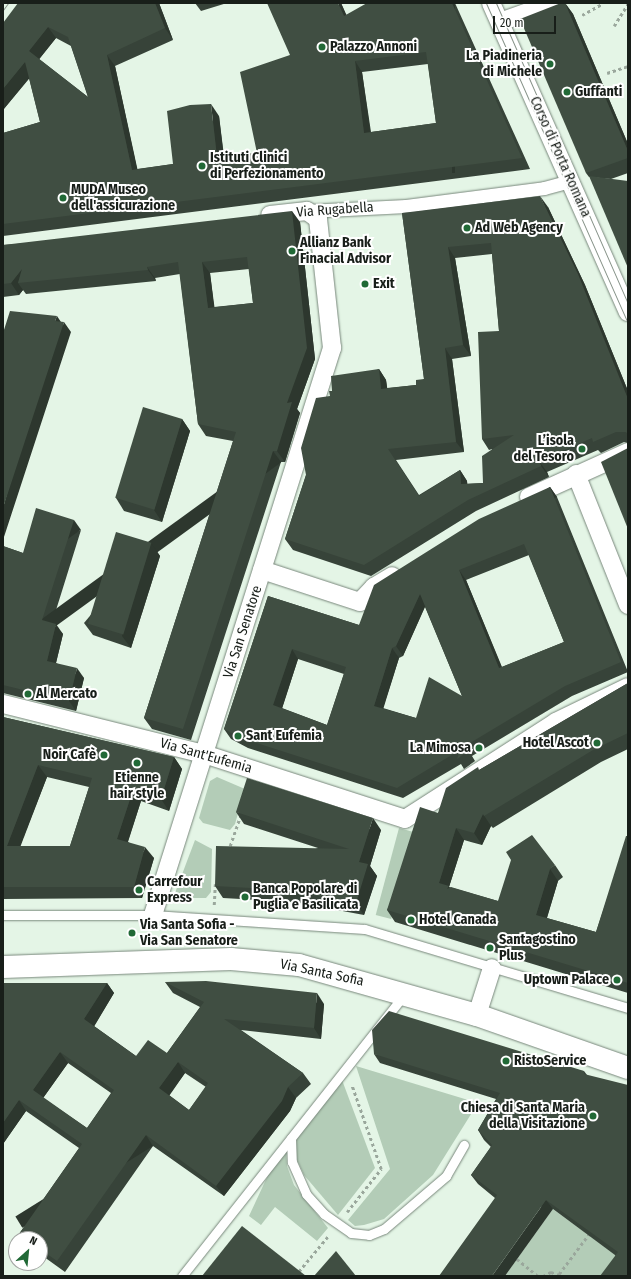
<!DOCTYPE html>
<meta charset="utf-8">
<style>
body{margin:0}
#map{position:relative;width:631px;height:1279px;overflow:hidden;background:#e4f5e6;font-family:"Fira Sans Condensed",sans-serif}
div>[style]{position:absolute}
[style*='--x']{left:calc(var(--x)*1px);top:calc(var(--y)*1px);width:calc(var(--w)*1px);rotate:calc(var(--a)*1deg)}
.green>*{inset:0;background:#b3ccb7;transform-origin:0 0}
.path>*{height:2.5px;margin-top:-1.25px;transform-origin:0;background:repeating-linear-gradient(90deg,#9aa79c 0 3px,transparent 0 6px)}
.roads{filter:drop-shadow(0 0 1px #78877b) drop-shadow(0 0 1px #78877b)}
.service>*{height:9px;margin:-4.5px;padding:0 4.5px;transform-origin:4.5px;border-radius:4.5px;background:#fff}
.pedestrian>*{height:13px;margin:-6.5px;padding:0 6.5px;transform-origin:6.5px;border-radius:6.5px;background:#fff}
.minor>*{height:18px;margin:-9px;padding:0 9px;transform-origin:9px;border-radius:9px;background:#fff}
.tertiary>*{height:22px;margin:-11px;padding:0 11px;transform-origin:11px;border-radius:11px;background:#fff}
.tram>*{height:1px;margin:-0.5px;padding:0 0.5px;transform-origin:0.5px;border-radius:0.5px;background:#879389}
.wall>*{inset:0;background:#374339}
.shaded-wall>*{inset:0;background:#2d372e;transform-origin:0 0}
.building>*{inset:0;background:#404e42;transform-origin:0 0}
.dots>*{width:11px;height:11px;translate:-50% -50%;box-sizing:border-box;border:2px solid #fff;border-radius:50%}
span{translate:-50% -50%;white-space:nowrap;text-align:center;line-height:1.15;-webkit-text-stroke:4px #fff;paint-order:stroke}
.poi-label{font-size:14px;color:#181e19;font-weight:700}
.left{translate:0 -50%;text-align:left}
.right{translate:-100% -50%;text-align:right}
.street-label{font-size:14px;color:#181e19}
.frame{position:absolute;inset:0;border:4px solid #181e19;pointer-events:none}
.north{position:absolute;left:8px;top:1231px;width:40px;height:40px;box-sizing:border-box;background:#fff;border:1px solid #a3a5a3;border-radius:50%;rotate:27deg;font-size:11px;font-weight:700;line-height:16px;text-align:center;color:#181e19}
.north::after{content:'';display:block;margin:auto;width:14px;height:18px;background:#216936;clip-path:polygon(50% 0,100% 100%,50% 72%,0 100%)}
.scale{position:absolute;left:493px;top:16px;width:63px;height:18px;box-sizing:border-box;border:2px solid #181e19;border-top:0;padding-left:5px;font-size:12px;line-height:14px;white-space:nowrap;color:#181e19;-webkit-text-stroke:3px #fff;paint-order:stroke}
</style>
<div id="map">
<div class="green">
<i style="clip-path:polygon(217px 777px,245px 789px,235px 824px,230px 830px,203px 823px,199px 818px,210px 781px)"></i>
<i style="left:399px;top:828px;width:16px;height:90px;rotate:15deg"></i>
<i style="clip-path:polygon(195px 840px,212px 849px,211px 892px,206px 898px,181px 898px,175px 893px)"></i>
<i style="clip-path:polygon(356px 1066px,478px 1103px,433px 1175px,384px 1219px,364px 1225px,355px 1226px,348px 1220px,390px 1169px)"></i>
<i style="clip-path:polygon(342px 1080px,375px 1168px,338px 1215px,304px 1175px,296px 1158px,296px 1139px)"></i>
<i style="clip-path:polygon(286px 1151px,287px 1166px,294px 1185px,328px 1228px,317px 1241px,275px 1207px,261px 1225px,249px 1216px,269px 1173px)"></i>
<i style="clip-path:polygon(553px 1209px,624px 1261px,613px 1276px,505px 1276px)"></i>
</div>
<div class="path">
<i style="--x:582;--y:15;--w:23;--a:-29"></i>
<i style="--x:614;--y:26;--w:26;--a:-58"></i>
<i style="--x:607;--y:73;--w:22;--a:-18"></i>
<i style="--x:230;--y:846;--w:34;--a:-71"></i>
<i style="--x:214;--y:905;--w:21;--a:-87"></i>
<i style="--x:347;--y:1212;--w:55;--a:-51.7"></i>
<i style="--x:381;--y:1169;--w:88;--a:-109.3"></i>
<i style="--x:517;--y:1259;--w:27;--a:39"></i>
<i style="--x:559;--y:1274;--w:50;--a:-53.1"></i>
<i style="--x:295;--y:1276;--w:53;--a:-50.3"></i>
<i style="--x:543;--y:1276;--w:9;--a:-27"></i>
<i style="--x:551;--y:1272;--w:11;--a:22"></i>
</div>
<div class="roads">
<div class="service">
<i style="--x:3;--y:915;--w:150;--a:0"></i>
<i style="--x:153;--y:915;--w:212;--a:3.8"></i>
<i style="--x:365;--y:929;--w:275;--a:16.7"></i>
<i style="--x:291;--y:1138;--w:24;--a:88"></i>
<i style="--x:292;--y:1162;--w:35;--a:66"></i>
<i style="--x:306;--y:1194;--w:27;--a:48"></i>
<i style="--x:324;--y:1214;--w:33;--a:35"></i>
<i style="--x:351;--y:1233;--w:18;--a:6"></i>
<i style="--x:369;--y:1235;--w:16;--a:-22"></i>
<i style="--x:384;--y:1229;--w:82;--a:-40.5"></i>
<i style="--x:446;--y:1176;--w:36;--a:-60"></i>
<i style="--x:182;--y:1276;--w:358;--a:-51.7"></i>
</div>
<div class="pedestrian">
<i style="--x:307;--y:211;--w:99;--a:-2.9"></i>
<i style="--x:406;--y:206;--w:139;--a:-7.4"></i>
<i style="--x:544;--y:188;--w:28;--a:-15"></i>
</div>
<div class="minor">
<i style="--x:491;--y:3;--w:338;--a:66.1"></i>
<i style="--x:500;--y:22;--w:56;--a:-19.7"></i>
<i style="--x:576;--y:474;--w:141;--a:68.3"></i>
<i style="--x:529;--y:497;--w:109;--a:-24.4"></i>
<i style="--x:262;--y:570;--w:103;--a:18.1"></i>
<i style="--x:360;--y:602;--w:21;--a:-47"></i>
<i style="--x:374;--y:587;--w:21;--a:-31"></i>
<i style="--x:3;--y:704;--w:207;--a:14"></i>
<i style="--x:204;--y:754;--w:211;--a:17.9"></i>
<i style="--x:405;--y:819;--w:179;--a:-32.7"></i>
<i style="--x:556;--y:722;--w:80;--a:-25.9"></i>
<i style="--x:153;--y:915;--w:595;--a:-72.48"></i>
<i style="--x:332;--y:348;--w:130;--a:-96.2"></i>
<i style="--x:318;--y:219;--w:14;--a:-144"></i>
<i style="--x:307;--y:211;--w:37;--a:174"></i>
<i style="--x:477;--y:1015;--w:49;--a:-72.3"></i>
</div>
<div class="tertiary">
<i style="--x:3;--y:967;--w:228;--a:-2"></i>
<i style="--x:231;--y:959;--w:68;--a:5"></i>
<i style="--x:299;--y:965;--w:185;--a:15.7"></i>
<i style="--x:477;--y:1015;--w:160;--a:19.3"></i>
</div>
</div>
<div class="tram">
<i style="--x:486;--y:3;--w:351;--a:66.1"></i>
<i style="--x:496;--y:3;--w:328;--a:66.3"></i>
<i style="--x:3;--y:10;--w:9;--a:-54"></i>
</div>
<div class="wall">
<i style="clip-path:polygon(evenodd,159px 3px,173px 40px,115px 66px,137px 169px,173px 164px,219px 116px,224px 156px,257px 153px,290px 55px,341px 3px,346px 15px,455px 3px,530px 169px,3px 236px,3px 133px,40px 122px,29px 78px,3px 110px,3px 23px,159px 3px,56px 38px,71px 46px,88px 97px,39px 59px,56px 38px,159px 3px,428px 64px,436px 123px,371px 132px,362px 72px,428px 64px)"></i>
<i style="clip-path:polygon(195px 3px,227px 3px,201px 11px)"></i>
<i style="clip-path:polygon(565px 3px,573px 14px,628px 144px,628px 173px,611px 179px,589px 177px,586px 173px)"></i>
<i style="clip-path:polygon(evenodd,548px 207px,585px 285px,628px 391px,628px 443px,624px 442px,601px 453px,598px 450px,547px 472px,549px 477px,476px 511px,371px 576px,293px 550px,285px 539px,306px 475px,330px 396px,332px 391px,379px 369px,386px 380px,387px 388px,416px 385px,424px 379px,402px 213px,548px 207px,492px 254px,499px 331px,482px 439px,489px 450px,492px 449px,483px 483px,467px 484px,467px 481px,460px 470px,419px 495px,396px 460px,464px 452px,452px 359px,471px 356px,455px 258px,492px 254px)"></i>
<i style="clip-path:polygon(evenodd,300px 222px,315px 359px,297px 409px,300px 413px,285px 462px,281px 462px,191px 740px,152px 729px,144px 718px,233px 441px,206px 436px,198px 424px,180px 274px,155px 278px,156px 281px,26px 294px,23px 290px,19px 295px,3px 297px,3px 245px,300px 222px,249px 269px,253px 303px,214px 307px,210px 273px,249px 269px)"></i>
<i style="clip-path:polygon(182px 419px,190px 431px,162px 522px,124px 511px,116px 498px)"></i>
<i style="clip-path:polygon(evenodd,550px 487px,557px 497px,628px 672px,572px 696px,472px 756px,475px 761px,464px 769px,461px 764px,403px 798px,248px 748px,231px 739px,224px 729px,268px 596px,359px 625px,550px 487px,529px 555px,564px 642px,502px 667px,466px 580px,529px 555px,550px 487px,425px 607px,462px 696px,416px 718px,383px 708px,399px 658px,403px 656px,425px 607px,550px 487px,298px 659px,344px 674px,327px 725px,282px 708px,298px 659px)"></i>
<i style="clip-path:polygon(81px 530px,52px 623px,63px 634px,56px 663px,84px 678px,76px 711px,3px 693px,3px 546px,23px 553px)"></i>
<i style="clip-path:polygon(151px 543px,160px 556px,131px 648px,93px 635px,84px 623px)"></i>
<i style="clip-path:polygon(628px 683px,628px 749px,601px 762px,493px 828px,491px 826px,482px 845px,464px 840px,449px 887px,498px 901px,555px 865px,563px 877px,558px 881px,547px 918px,596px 932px,628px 836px,628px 993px,395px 922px,387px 910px,438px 813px,479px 770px)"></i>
<i style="clip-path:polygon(evenodd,3px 717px,174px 757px,182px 769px,169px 811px,141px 801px,128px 842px,154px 858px,142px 898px,3px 899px,3px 717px,47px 777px,89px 787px,70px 846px,20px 846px,47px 777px)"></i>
<i style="clip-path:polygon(236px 812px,381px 830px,370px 866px,377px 876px,364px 915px,294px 902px,223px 898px,215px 886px,318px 848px,244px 824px)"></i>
<i style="clip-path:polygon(evenodd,165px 982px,324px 1004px,321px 1039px,241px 1030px,303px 1073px,311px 1084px,296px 1098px,290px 1111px,224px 1196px,153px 1146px,65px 1272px,40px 1254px,40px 1239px,22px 1239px,19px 1234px,79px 1148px,26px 1111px,3px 1144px,3px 983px,107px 983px,114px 993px,94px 1026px,136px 1056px,167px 1053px,200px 1007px,173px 993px,165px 982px,68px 1063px,111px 1093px,87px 1128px,43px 1098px,68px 1063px,165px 982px,185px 1073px,206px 1087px,189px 1110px,169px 1095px,185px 1073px)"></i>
<i style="clip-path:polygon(374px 1054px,584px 1071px,587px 1075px,628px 1276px,615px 1255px,553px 1209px,495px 1198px,478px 1184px,471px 1175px,491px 1147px,484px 1140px,478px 1130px,496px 1099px,380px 1063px)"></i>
</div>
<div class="shaded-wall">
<i style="clip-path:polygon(155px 3px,159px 3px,173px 40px,165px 28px)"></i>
<i style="clip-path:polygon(338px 3px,341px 3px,352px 27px,344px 16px)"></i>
<i style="left:452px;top:3px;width:3px;height:170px"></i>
<i style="clip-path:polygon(565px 3px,573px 14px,628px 144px,628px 151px)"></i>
<i style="clip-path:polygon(48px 27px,56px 38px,37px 62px,29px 51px)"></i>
<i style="clip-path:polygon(107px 55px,115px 66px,140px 181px,132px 170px)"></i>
<i style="clip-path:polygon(355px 61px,362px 72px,372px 144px,364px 133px)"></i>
<i style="clip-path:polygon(25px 62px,33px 74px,3px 110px,3px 89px)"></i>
<i style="clip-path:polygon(211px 104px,219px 116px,225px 168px,217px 157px)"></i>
<i style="clip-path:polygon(540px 196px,548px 207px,585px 285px,628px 391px,628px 399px)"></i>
<i style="clip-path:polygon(292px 211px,300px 222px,315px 359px,297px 409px,300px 413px,285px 462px,277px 451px,287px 403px)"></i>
<i style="clip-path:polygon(448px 247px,455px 258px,471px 356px,463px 345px)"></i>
<i style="clip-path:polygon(202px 262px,210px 273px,216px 319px,208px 308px)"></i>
<i style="clip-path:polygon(147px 267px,155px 278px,156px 281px,148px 270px)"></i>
<i style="clip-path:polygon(22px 269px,18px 283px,23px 290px,19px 295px,11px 283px)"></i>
<i style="clip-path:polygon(57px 316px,63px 325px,64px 322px,71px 332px,3px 540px,3px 508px,55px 321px)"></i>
<i style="clip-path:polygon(445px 348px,452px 359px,464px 452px,456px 442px)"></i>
<i style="clip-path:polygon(379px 369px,386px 380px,389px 400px,381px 389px)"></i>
<i style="clip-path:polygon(182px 419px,190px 431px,162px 522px,154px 510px)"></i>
<i style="left:273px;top:451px;width:14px;height:292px;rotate:54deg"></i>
<i style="clip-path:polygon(539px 461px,547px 472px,549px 477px,541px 466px)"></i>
<i style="clip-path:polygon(460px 470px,467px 481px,469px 495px,461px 484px)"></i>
<i style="left:550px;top:487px;width:12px;height:189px;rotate:55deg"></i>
<i style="left:74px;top:520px;width:12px;height:105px;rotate:55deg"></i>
<i style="clip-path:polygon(151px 543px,160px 556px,131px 648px,122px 636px)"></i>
<i style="clip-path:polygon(459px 570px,466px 580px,506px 678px,499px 668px)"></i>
<i style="clip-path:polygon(420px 594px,426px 604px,403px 656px,396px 646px)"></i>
<i style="clip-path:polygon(56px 624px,63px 634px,54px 671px,47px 661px)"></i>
<i style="clip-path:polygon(392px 648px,399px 658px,381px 716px,374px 706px)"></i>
<i style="clip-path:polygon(292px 649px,298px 659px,280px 715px,273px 705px)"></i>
<i style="clip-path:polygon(77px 668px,84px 678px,76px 711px,69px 701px)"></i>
<i style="clip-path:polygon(174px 757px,182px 769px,169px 811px,161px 799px)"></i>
<i style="clip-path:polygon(38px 765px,47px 777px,16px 858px,7px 846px)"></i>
<i style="clip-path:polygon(133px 790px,141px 801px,125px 850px,117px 839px)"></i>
<i style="clip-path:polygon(483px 814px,491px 826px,482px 845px,474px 833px)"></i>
<i style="clip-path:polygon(373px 818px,381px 830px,370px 866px,377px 876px,364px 915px,356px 903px,359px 862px)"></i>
<i style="clip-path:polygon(456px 828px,464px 840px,449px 887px,457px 898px,439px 883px)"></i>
<i style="clip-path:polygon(145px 847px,154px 858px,142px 898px,134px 887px)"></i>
<i style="clip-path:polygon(550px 869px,558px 881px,544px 927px,536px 915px)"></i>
<i style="clip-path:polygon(107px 983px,114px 993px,92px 1030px,84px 1019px)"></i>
<i style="clip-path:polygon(317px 993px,324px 1004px,321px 1039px,314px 1028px)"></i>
<i style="clip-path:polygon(60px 1052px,68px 1063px,41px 1101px,33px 1090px)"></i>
<i style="clip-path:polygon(178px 1062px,185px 1073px,167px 1099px,159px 1088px)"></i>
<i style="clip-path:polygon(288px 1087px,296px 1098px,290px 1111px,224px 1196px,216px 1186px)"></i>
<i style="clip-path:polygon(19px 1100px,26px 1111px,3px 1144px,3px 1123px)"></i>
<i style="left:146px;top:1135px;width:13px;height:154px;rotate:58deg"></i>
<i style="clip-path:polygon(546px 1200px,553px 1209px,505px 1276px,492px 1276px)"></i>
</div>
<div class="building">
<i style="clip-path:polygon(evenodd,18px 3px,155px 3px,165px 28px,107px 55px,132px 170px,173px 164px,167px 111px,190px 105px,211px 104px,217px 157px,257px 153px,240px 72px,290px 55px,267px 3px,338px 3px,344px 16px,367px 3px,452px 3px,522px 158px,3px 224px,3px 133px,40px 122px,25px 62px,3px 89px,3px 23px,18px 3px,48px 27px,68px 37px,88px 97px,29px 51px,48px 27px,18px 3px,426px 52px,436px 123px,364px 133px,355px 61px,426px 52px)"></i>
<i style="clip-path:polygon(561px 3px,565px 3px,628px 151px,628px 158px,586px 173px,520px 19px)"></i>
<i style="clip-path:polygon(589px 176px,628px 181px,628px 268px)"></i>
<i style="clip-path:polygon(evenodd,540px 196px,578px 274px,628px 399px,628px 435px,626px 432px,616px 432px,593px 442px,592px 438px,539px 461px,541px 466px,468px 500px,364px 565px,285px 539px,306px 475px,301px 448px,316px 398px,330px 396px,329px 391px,332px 391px,331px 376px,379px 369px,381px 389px,416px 385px,416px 380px,424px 379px,402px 213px,540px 196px,491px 243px,499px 331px,478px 332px,482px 439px,514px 435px,482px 456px,483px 483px,461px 484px,460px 470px,419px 496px,388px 449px,456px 442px,445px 348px,463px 345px,448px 247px,491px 243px)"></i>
<i style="clip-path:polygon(evenodd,292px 211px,307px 348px,287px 403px,292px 402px,277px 451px,273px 451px,183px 729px,144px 718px,236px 432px,198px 424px,178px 262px,147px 267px,148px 270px,18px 283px,22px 269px,11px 283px,3px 284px,3px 245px,292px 211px,247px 257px,253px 303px,208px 308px,202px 262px,247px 257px)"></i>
<i style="clip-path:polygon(10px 311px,57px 316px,55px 321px,64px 322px,3px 508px,3px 333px)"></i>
<i style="left:143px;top:407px;width:41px;height:95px;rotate:17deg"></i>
<i style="clip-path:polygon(628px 448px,628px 529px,601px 462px)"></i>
<i style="clip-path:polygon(evenodd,550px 487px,621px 662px,565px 686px,465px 746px,468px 751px,457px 759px,460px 750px,397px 788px,241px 738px,224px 729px,268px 596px,359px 625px,374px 585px,479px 519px,550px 487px,524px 544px,564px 642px,499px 668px,459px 570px,524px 544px,550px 487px,420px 594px,462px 696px,429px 677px,416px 718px,374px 706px,392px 648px,396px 646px,420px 594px,550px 487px,292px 649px,346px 667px,327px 725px,273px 705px,292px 649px)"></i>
<i style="clip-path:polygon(36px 508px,74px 520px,42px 620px,56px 624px,47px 661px,77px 668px,69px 701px,3px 685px,3px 546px,23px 553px)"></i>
<i style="left:116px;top:532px;width:37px;height:96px;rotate:17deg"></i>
<i style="clip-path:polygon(628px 683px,628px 733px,593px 750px,484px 816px,483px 814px,474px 833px,456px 828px,439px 883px,449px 886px,447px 889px,451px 887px,498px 901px,511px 860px,506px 852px,532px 835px,555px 865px,550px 869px,536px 915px,596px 932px,626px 836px,628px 836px,628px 983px,387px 910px,420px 807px,438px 813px,446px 788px,478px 767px,479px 770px)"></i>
<i style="clip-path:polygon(evenodd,3px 717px,174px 757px,161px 799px,133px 790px,117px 839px,145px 847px,134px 887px,3px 887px,3px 717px,38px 765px,92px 778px,70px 846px,7px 846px,38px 765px)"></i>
<i style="clip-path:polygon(247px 778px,373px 818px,359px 862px,368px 864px,356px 903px,286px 890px,215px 886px,216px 846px,349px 849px,236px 812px)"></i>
<i style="clip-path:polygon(evenodd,206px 981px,317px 993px,314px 1028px,224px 1019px,303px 1073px,288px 1087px,282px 1101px,216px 1186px,146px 1135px,57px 1261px,40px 1249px,40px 1239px,26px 1239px,19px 1234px,82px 1144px,19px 1100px,3px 1123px,3px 983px,107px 983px,84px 1019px,136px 1056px,148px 1040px,167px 1053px,204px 1002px,165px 982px,206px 981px,60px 1052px,114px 1090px,87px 1128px,33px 1090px,60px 1052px,206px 981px,178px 1062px,208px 1083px,189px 1110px,159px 1088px,178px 1062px)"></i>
<i style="clip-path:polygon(389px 1011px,584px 1071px,584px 1074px,628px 1085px,628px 1276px,600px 1276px,618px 1252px,546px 1200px,492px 1276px,439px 1276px,497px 1195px,471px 1175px,492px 1145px,478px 1130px,500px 1093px,374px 1054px,372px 1030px)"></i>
<i style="clip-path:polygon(242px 1226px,306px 1276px,202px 1276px)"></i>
<i style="clip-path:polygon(336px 1251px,356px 1276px,314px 1276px)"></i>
</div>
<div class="dots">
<i style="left:322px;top:47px;background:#216936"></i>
<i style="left:550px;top:64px;background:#216936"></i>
<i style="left:567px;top:92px;background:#216936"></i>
<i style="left:202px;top:166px;background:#216936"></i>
<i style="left:63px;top:198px;background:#216936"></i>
<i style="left:467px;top:228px;background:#216936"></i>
<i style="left:292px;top:251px;background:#216936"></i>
<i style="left:365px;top:284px;background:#216936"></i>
<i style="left:582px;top:449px;background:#216936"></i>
<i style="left:28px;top:694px;background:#216936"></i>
<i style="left:238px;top:736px;background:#216936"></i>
<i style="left:597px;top:743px;background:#216936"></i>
<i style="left:479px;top:748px;background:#216936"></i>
<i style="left:104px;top:755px;background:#216936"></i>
<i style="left:137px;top:763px;background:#216936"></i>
<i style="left:139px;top:890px;background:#216936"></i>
<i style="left:245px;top:897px;background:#216936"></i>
<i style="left:411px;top:920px;background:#216936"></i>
<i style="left:132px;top:933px;background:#216936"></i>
<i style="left:490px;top:948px;background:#216936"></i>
<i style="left:617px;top:980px;background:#216936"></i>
<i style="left:506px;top:1061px;background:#216936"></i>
<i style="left:593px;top:1116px;background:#216936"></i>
</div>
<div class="poi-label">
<span class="left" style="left:330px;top:47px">Palazzo Annoni</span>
<span class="right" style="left:542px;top:64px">La Piadineria<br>di Michele</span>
<span class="left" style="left:575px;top:92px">Guffanti</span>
<span class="left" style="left:210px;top:166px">Istituti Clinici<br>di Perfezionamento</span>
<span class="left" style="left:71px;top:198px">MUDA Museo<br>dell'assicurazione</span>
<span class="left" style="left:475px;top:228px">Ad Web Agency</span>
<span class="left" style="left:300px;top:251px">Allianz Bank<br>Finacial Advisor</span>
<span class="left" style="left:373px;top:284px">Exit</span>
<span class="right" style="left:574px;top:449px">L’isola<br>del Tesoro</span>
<span class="left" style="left:36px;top:694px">Al Mercato</span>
<span class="left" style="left:246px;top:736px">Sant Eufemia</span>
<span class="right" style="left:589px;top:743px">Hotel Ascot</span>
<span class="right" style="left:471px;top:748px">La Mimosa</span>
<span class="right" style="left:96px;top:755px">Noir Cafè</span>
<span style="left:137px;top:786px">Etienne<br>hair style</span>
<span class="left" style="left:147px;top:890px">Carrefour<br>Express</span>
<span class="left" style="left:253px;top:897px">Banca Popolare di<br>Puglia e Basilicata</span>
<span class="left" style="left:419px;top:920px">Hotel Canada</span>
<span class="left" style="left:140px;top:933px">Via Santa Sofia -<br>Via San Senatore</span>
<span class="left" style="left:499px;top:948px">Santagostino<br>Plus</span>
<span class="right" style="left:609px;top:980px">Uptown Palace</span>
<span class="left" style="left:514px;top:1061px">RistoService</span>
<span class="right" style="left:585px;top:1116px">Chiesa di Santa Maria<br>della Visitazione</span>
</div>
<div class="street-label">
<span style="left:560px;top:157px;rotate:66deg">Corso di Porta Romana</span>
<span style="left:335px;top:210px;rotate:-4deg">Via Rugabella</span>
<span style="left:243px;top:632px;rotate:-72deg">Via San Senatore</span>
<span style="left:206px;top:756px;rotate:16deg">Via Sant'Eufemia</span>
<span style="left:322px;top:973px;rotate:12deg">Via Santa Sofia</span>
</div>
<div class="frame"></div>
<div class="north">N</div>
<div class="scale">20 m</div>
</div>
